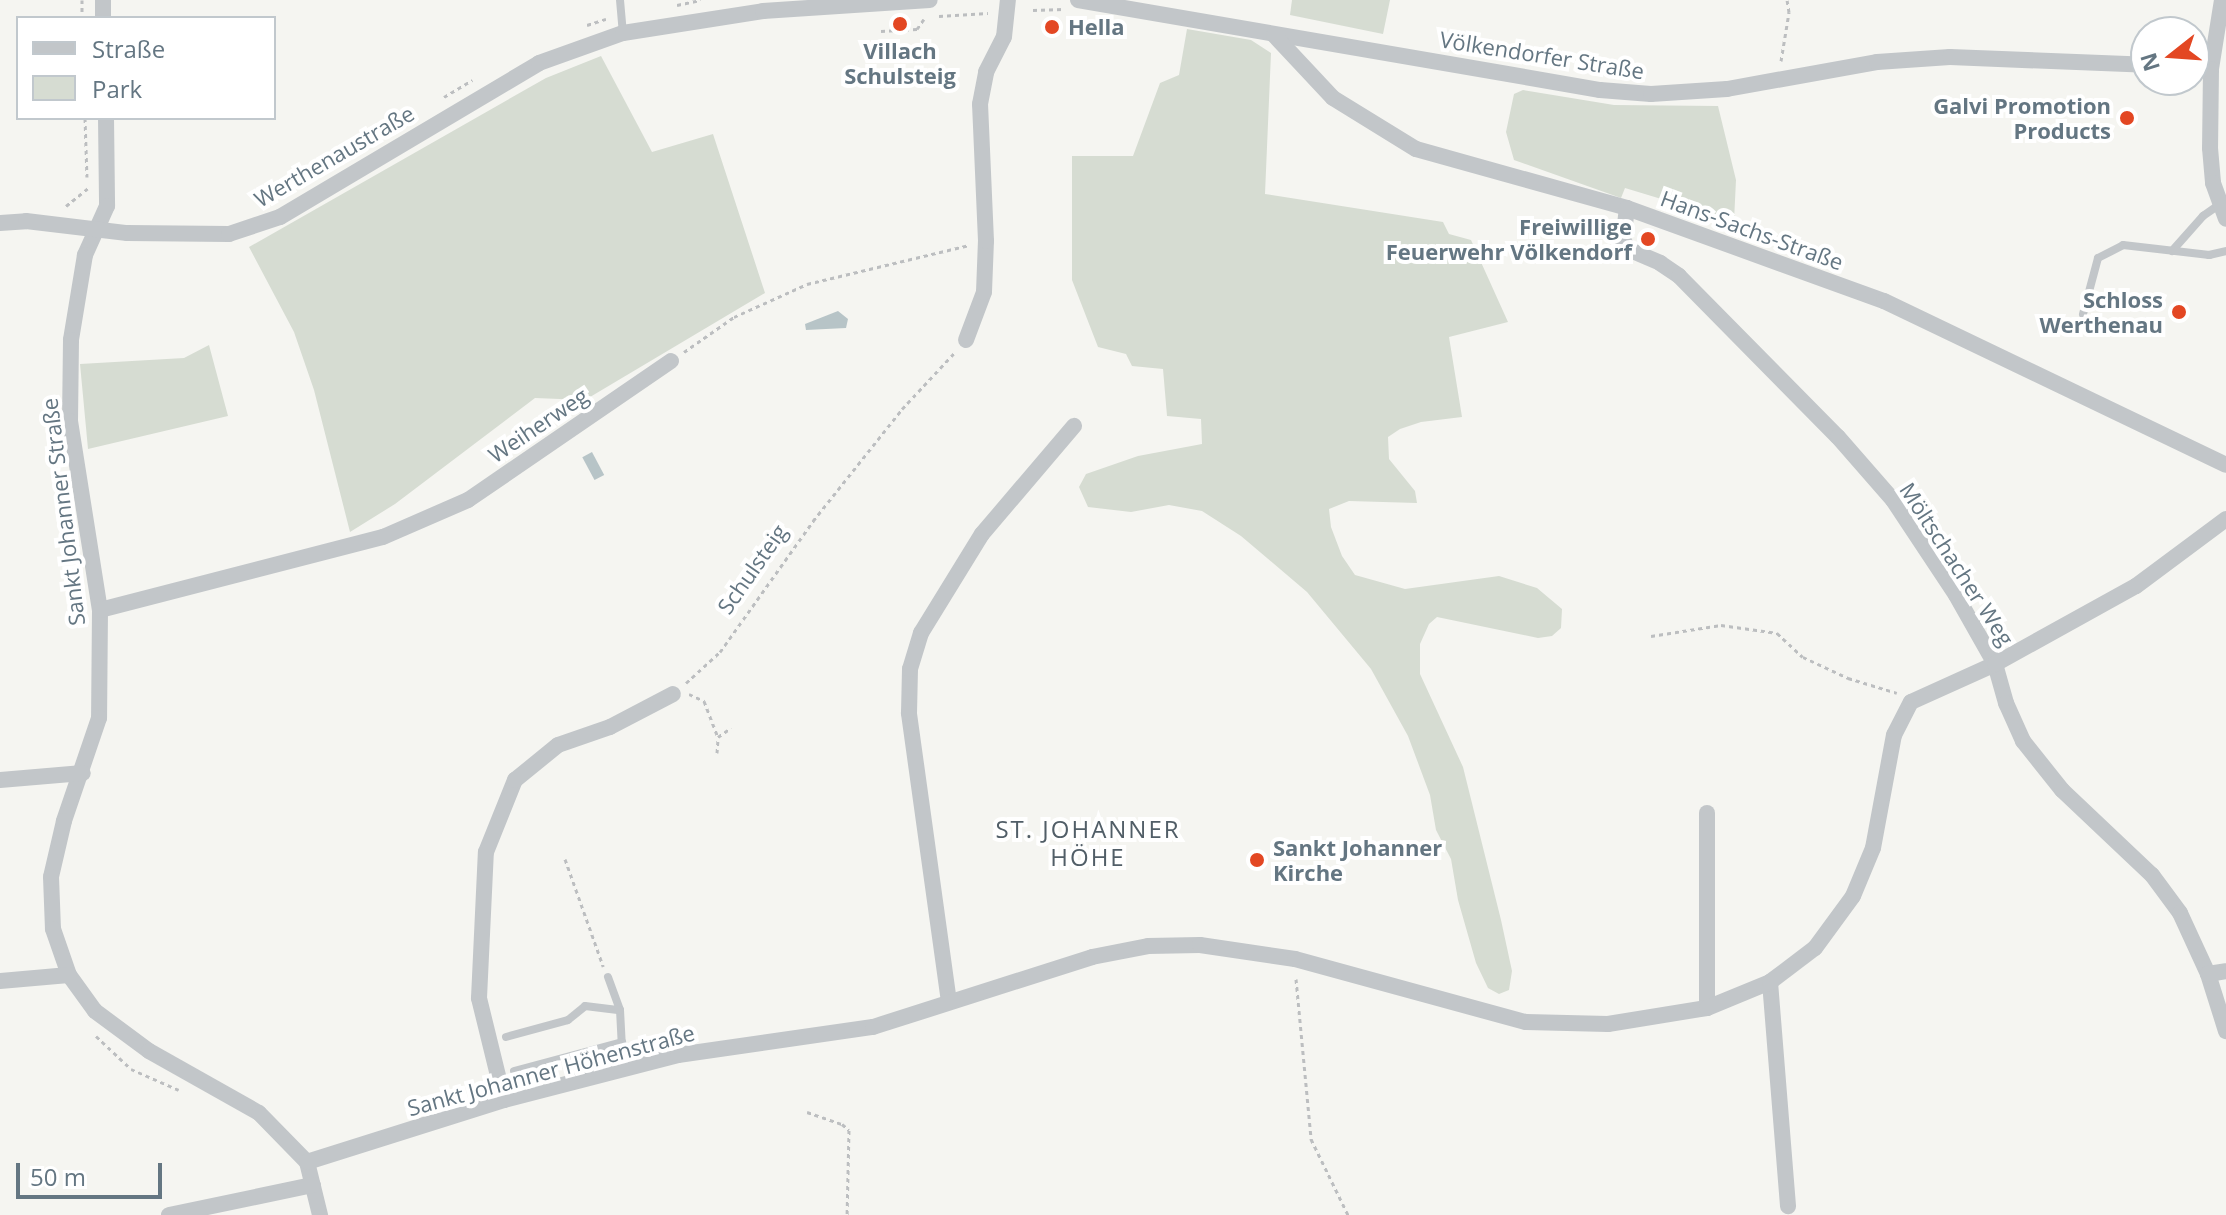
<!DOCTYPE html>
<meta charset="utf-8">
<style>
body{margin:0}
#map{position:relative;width:2226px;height:1215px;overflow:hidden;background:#f5f5f1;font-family:"Open Sans",sans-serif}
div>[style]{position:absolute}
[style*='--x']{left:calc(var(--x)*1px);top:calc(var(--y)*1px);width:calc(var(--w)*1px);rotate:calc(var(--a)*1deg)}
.green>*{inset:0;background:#d6dcd2}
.water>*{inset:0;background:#b7c4c7;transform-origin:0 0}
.path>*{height:3px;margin-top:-1.5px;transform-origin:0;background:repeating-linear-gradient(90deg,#bcbec0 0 4px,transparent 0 8px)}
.service>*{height:8px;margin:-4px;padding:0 4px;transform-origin:4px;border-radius:4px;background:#c2c6c9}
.minor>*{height:16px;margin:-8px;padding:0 8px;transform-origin:8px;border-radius:8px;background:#c2c6c9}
.dots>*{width:22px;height:22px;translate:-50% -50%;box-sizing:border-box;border:4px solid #fff;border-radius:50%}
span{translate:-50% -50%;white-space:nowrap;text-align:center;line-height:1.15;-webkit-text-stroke:8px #fff;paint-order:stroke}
.poi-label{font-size:22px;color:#647682;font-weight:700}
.left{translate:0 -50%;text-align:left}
.right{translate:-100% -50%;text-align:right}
.street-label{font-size:22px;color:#647682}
.neighbourhood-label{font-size:24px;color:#515e67;letter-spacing:2px}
.legend{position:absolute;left:16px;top:16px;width:260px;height:104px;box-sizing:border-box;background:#fff;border:2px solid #c1c8cd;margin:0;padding:10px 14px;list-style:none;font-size:24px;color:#647682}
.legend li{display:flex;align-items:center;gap:16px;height:40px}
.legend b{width:40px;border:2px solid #c1c8cd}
.north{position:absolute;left:2130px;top:16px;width:80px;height:80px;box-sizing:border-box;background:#fff;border:2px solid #c1c8cd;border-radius:50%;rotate:253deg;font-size:22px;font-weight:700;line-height:32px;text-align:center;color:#647682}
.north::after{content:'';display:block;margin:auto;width:28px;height:36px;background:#e34723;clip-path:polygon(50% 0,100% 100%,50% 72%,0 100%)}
.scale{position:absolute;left:16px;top:1163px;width:146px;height:36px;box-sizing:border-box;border:4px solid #647682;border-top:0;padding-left:10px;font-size:24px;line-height:28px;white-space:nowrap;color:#647682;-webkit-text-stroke:6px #fff;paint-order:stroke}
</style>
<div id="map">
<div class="green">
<i style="clip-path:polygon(1292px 0,1390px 0,1383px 34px,1290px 15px)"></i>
<i style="clip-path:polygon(1187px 29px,1251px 40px,1271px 53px,1265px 194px,1443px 222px,1449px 234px,1471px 240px,1508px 322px,1449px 337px,1462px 417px,1421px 422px,1400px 429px,1388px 437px,1389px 459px,1415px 491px,1417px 503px,1349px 501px,1329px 509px,1331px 527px,1342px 556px,1355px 575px,1405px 589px,1499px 576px,1537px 588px,1562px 609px,1561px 628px,1552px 636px,1538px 638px,1437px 617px,1429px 624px,1420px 644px,1420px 674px,1463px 767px,1501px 920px,1512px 971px,1509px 990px,1499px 994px,1488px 988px,1476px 963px,1458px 900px,1451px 859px,1436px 830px,1430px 795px,1408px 736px,1371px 669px,1307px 592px,1241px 536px,1202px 511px,1169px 505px,1131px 512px,1088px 507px,1079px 487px,1086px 474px,1138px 456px,1202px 444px,1201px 419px,1167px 416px,1163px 369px,1132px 366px,1126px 354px,1098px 347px,1072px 280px,1072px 156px,1133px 156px,1160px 83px,1179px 75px)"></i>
<i style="clip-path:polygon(601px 56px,652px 152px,713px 134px,765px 293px,585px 400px,535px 398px,395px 504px,350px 532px,314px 390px,294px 332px,249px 247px,546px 78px)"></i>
<i style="clip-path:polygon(1523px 90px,1614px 105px,1718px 106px,1736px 180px,1734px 221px,1625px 188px,1621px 198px,1514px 160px,1506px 132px,1514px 94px)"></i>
<i style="clip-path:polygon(209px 345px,228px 416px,88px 449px,80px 364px,184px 358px)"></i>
</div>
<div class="water">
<i style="clip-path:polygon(838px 311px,848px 319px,846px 328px,806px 330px,805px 324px)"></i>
<i style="left:592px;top:452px;width:26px;height:11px;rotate:62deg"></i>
</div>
<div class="path">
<i style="--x:82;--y:0;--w:18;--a:90"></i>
<i style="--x:677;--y:5;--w:24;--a:-12"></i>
<i style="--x:1033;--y:10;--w:31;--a:-2"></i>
<i style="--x:939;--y:16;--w:49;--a:-3.5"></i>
<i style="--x:587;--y:25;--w:20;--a:-18"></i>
<i style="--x:881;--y:31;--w:36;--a:-3"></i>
<i style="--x:917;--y:29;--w:12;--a:-55"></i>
<i style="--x:1781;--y:61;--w:50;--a:-80.7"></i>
<i style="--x:1789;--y:12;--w:12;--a:-99"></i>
<i style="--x:2156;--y:80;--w:28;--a:6"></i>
<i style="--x:444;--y:97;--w:33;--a:-31"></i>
<i style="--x:85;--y:118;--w:59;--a:88.1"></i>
<i style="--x:66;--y:206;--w:28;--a:-39"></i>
<i style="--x:684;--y:352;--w:61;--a:-35"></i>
<i style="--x:734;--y:317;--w:80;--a:-24.3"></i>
<i style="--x:807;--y:284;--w:167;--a:-13.5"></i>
<i style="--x:1651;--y:636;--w:71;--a:-8.9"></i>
<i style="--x:1721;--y:625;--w:57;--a:8.1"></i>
<i style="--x:1777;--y:633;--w:35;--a:43"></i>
<i style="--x:1803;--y:657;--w:50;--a:25"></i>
<i style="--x:1848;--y:678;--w:51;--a:17"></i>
<i style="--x:686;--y:683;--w:46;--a:-42.4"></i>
<i style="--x:720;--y:652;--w:161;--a:-54.6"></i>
<i style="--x:813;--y:521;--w:143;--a:-51.5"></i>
<i style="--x:902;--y:409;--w:79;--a:-47"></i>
<i style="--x:689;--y:694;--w:17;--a:25"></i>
<i style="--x:704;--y:701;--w:39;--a:69"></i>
<i style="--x:717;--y:753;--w:16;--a:-86"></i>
<i style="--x:718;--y:737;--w:16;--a:-35"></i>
<i style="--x:565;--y:859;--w:114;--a:70.4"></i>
<i style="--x:1296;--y:979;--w:161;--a:84.6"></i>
<i style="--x:1311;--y:1139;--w:85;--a:64"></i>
<i style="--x:96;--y:1036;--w:48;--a:43.3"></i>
<i style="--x:131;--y:1069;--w:52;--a:23.6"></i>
<i style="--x:807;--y:1112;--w:37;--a:19"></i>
<i style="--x:842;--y:1124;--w:9;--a:41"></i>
<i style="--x:849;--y:1130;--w:85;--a:91.3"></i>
</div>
<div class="service">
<i style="--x:620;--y:0;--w:33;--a:85"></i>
<i style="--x:2172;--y:251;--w:47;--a:-48.5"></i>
<i style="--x:2203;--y:216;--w:19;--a:-35"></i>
<i style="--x:2083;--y:314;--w:58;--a:-75"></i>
<i style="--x:2098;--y:258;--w:28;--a:-27"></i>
<i style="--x:2123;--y:245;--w:87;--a:6.6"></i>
<i style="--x:2209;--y:255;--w:17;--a:-13"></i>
<i style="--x:608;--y:977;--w:35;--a:70"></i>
<i style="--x:620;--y:1010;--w:58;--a:87"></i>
<i style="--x:506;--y:1037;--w:64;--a:-15.3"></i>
<i style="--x:568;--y:1020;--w:22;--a:-39"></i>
<i style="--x:585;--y:1006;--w:35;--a:7"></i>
<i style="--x:514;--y:1071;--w:112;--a:-15"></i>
</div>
<div class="minor">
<i style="--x:103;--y:0;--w:18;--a:90"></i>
<i style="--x:1078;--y:0;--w:530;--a:9.78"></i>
<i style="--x:1600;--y:90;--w:51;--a:4.5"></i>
<i style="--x:1651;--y:94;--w:76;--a:-3.8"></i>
<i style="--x:1727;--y:89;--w:152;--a:-10.2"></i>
<i style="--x:1877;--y:62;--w:73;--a:-3.9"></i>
<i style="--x:1950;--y:57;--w:196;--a:2.3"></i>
<i style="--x:2222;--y:0;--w:70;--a:99.1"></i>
<i style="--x:2211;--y:69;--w:79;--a:90.7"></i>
<i style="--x:2210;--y:148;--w:35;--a:85"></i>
<i style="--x:2213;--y:183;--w:38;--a:70"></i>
<i style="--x:1274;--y:35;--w:86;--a:46.9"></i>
<i style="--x:1333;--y:98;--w:97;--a:31.6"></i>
<i style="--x:1416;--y:149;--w:219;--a:15.6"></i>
<i style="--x:1627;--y:208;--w:273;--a:19.9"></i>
<i style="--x:1884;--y:301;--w:379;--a:25.6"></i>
<i style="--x:2194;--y:67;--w:17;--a:7"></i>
<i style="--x:106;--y:118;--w:88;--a:89.3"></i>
<i style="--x:107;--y:206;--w:54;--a:114.2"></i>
<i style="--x:85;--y:255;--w:86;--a:99.4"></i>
<i style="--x:71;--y:340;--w:81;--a:90.7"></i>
<i style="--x:70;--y:421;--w:191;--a:81"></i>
<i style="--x:100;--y:610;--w:108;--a:90.5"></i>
<i style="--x:99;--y:718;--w:109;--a:108.8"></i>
<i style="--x:64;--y:821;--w:57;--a:103.1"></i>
<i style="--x:51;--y:877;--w:52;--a:87.8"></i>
<i style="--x:53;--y:929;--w:49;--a:70.8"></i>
<i style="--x:69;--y:975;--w:44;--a:54.2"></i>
<i style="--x:95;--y:1011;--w:67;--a:36.5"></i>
<i style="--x:149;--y:1051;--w:126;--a:29.4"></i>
<i style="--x:259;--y:1113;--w:69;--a:45.6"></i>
<i style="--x:307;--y:1162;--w:55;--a:76.2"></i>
<i style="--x:1627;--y:208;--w:33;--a:97"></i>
<i style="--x:1623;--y:241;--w:11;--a:52"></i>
<i style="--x:1630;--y:250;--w:33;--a:23"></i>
<i style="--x:1660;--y:263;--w:23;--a:34"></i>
<i style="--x:1679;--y:276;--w:226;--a:45.4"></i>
<i style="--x:1838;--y:437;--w:84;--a:48.9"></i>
<i style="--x:1893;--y:500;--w:114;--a:56.4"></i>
<i style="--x:1956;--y:595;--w:79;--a:60.5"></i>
<i style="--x:1995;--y:664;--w:41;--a:74.2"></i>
<i style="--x:2006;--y:703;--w:42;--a:65.9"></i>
<i style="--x:2023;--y:741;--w:63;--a:51.5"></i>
<i style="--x:2062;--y:790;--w:124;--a:43.4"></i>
<i style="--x:2152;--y:875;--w:47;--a:53.6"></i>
<i style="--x:2180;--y:913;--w:67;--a:65.3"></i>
<i style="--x:2208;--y:974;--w:60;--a:72.5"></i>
<i style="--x:0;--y:223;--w:26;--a:-4"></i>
<i style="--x:26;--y:221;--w:102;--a:6.8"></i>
<i style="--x:127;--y:233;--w:102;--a:0.6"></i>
<i style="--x:229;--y:234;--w:54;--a:-18.4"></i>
<i style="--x:280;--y:217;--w:301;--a:-30.7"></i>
<i style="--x:539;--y:63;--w:89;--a:-19.7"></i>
<i style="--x:623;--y:33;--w:142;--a:-8.9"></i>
<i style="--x:763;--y:11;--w:167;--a:-3.8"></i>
<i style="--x:966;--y:340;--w:51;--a:-69.4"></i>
<i style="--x:984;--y:292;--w:51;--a:-87.8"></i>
<i style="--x:986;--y:241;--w:137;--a:-92.5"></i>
<i style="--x:980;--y:104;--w:33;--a:-79"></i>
<i style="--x:986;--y:72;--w:39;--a:-63"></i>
<i style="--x:1004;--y:37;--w:37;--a:-84"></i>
<i style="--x:100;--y:610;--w:292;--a:-14.5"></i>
<i style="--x:383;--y:537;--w:93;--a:-23.5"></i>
<i style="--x:468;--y:500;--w:246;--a:-34.4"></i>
<i style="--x:0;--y:780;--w:83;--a:-4.8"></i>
<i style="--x:2208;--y:974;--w:18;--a:-9"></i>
<i style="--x:0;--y:981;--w:69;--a:-5"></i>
<i style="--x:1770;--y:982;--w:225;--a:85.4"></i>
<i style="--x:949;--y:1002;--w:292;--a:-97.9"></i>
<i style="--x:909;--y:713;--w:44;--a:-88.7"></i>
<i style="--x:910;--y:669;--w:38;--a:-73"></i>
<i style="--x:921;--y:633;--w:116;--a:-58.4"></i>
<i style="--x:982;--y:534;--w:142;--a:-49.6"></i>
<i style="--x:1707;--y:1008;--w:195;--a:-90"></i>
<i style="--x:504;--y:1100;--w:105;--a:-103.8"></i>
<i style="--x:479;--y:998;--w:146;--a:-87.3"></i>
<i style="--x:486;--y:852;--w:78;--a:-68.1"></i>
<i style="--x:515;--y:780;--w:55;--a:-39.1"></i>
<i style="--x:558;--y:745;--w:55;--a:-19.1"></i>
<i style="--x:610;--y:727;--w:71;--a:-27.6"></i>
<i style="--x:307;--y:1162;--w:207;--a:-17.5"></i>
<i style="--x:504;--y:1100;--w:180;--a:-14.5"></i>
<i style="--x:678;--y:1055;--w:197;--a:-8.2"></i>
<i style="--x:873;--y:1027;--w:230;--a:-17.7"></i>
<i style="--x:1092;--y:957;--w:57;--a:-11.1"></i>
<i style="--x:1148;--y:946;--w:52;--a:-1.1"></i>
<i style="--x:1200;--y:945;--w:96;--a:8.4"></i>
<i style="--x:1295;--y:959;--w:239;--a:15.3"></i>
<i style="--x:1526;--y:1022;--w:82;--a:1.4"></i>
<i style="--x:1608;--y:1024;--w:100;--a:-9.2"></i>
<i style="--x:1707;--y:1008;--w:68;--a:-22.4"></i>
<i style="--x:1770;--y:982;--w:56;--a:-37.1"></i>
<i style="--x:1815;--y:948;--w:64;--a:-53.8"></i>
<i style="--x:1853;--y:896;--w:52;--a:-67.4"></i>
<i style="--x:1873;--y:848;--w:115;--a:-79.5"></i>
<i style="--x:1894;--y:735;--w:37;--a:-63"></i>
<i style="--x:1911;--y:702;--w:92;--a:-24.3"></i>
<i style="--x:1995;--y:664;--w:161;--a:-29"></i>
<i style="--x:2136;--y:586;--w:112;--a:-36.7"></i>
<i style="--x:169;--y:1215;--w:147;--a:-11.8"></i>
</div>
<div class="dots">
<i style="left:900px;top:24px;background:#e34723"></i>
<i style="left:1052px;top:27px;background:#e34723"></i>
<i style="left:2127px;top:118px;background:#e34723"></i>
<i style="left:1648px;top:239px;background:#e34723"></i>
<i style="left:2179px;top:312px;background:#e34723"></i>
<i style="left:1257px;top:860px;background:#e34723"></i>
</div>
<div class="poi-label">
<span class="left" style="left:1068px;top:27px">Hella</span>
<span style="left:900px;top:63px">Villach<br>Schulsteig</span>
<span class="right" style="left:2111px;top:118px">Galvi Promotion<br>Products</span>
<span class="right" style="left:1632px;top:239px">Freiwillige<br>Feuerwehr Völkendorf</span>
<span class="right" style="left:2163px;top:312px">Schloss<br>Werthenau</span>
<span class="left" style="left:1273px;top:860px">Sankt Johanner<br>Kirche</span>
</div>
<div class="street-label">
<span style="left:1542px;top:55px;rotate:9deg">Völkendorfer Straße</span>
<span style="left:334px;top:156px;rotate:-30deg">Werthenaustraße</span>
<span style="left:1752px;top:230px;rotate:20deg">Hans-Sachs-Straße</span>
<span style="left:538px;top:425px;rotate:-34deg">Weiherweg</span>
<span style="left:63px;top:512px;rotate:-97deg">Sankt Johanner Straße</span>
<span style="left:1957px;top:564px;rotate:57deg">Möltschacher Weg</span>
<span style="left:752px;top:569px;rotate:-55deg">Schulsteig</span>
<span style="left:551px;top:1070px;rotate:-15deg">Sankt Johanner Höhenstraße</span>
</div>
<div class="neighbourhood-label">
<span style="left:1088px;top:843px">ST. JOHANNER<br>HÖHE</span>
</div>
<ul class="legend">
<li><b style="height:10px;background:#c2c6c9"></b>Straße</li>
<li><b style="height:22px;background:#d6dcd2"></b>Park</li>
</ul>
<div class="north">N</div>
<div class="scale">50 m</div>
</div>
